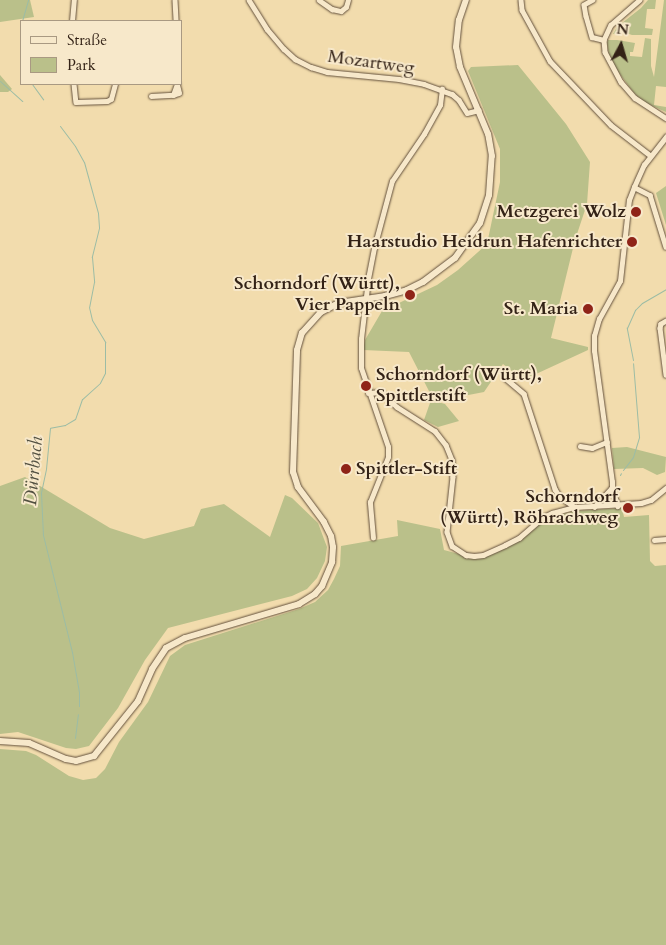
<!DOCTYPE html>
<meta charset="utf-8">
<style>
body{margin:0}
#map{position:relative;width:666px;height:945px;overflow:hidden;background:#f2dcad;font-family:Cardo,serif}
div>[style]{position:absolute}
[style*='--x']{left:calc(var(--x)*1px);top:calc(var(--y)*1px);width:calc(var(--w)*1px);rotate:calc(var(--a)*1deg)}
.green>*{inset:0;background:#bac08a}
.stream>*{height:1px;margin:-0.5px;padding:0 0.5px;transform-origin:0.5px;border-radius:0.5px;background:#9cbca5}
.roads{filter:drop-shadow(0 0 1px #63503c) drop-shadow(0 0 1px #63503c)}
.street>*{height:4.5px;margin:-2.25px;padding:0 2.25px;transform-origin:2.25px;border-radius:2.25px;background:#f7e8ca}
.secondary>*{height:6px;margin:-3px;padding:0 3px;transform-origin:3px;border-radius:3px;background:#f7e8ca}
.dots>*{width:14px;height:14px;translate:-50% -50%;box-sizing:border-box;border:2px solid #f7e8ca;border-radius:50%}
span{translate:-50% -50%;white-space:nowrap;text-align:center;line-height:1.15;-webkit-text-stroke:4px #f7e8ca;paint-order:stroke}
.street-label{font-size:18px;color:#332216}
.poi-label{font-size:18px;color:#332216;font-weight:700}
.right{translate:-100% -50%;text-align:right}
.left{translate:0 -50%;text-align:left}
.water-label{font-size:19px;color:#525041;font-style:italic}
.legend{position:absolute;left:20px;top:20px;width:162px;height:65px;box-sizing:border-box;background:#f7e8ca;border:1px solid #a99982;margin:0;padding:6px 9px;list-style:none;font-size:15px;color:#332216}
.legend li{display:flex;align-items:center;gap:10px;height:25px}
.legend b{width:25px;border:1px solid #a99982}
.north{position:absolute;left:596px;top:20px;width:50px;height:50px;-webkit-text-stroke:4px #f7e8ca;paint-order:stroke;rotate:6deg;font-size:14px;font-weight:700;line-height:20px;text-align:center;color:#332216}
.north::after{content:'';display:block;margin:auto;width:18px;height:22px;background:#332216;clip-path:polygon(50% 0,100% 100%,50% 72%,0 100%)}
</style>
<div id="map">
<div class="green">
<i style="clip-path:polygon(0 0,30px 0,34px 17px,0 22px)"></i>
<i style="clip-path:polygon(648px 0,656px 0,655px 9px,647px 9px,645px 28px,653px 29px,652px 35px,632px 35px,623px 32px,613px 34px,617px 27px,641px 8px)"></i>
<i style="clip-path:polygon(664px 0,666px 0,666px 87px,656px 86px,654px 105px,666px 107px,666px 112px,644px 102px,634px 93px,610px 61px,607px 43px,608px 40px,617px 40px,635px 43px,633px 52px,630px 52px,630px 56px,642px 57px,645px 38px,651px 39px,651px 66px,654px 77px)"></i>
<i style="clip-path:polygon(518px 65px,566px 124px,590px 162px,587px 204px,575px 240px,551px 338px,588px 347px,588px 350px,523px 380px,503px 364px,484px 392px,458px 397px,431px 395px,409px 352px,363px 350px,365px 340px,382px 311px,437px 285px,458px 270px,487px 244px,500px 182px,500px 149px,468px 71px,471px 67px)"></i>
<i style="clip-path:polygon(0 75px,12px 89px,8px 92px,0 92px)"></i>
<i style="clip-path:polygon(666px 186px,666px 225px,656px 193px)"></i>
<i style="clip-path:polygon(431px 400px,445px 404px,459px 421px,438px 427px,424px 420px)"></i>
<i style="clip-path:polygon(627px 447px,666px 457px,665px 472px,657px 475px,643px 468px,614px 469px,612px 448px)"></i>
<i style="clip-path:polygon(25px 477px,110px 528px,144px 539px,194px 526px,201px 509px,224px 504px,270px 537px,285px 495px,292px 498px,318px 523px,327px 547px,325px 561px,317px 578px,307px 589px,292px 596px,168px 628px,145px 660px,118px 708px,89px 746px,76px 749px,66px 748px,18px 732px,0 734px,0 486px)"></i>
<i style="clip-path:polygon(622px 508px,624px 517px,649px 515px,650px 561px,655px 566px,666px 565px,666px 945px,0 945px,0 749px,26px 751px,36px 755px,69px 776px,83px 780px,96px 778px,105px 769px,119px 742px,148px 702px,170px 656px,185px 645px,299px 609px,315px 602px,328px 590px,334px 579px,340px 566px,341px 546px,398px 536px,397px 520px,440px 529px,444px 550px,470px 557px,481px 557px,493px 554px,517px 542px,547px 518px,576px 511px)"></i>
</div>
<div class="stream">
<i style="--x:22;--y:21;--w:22;--a:-74"></i>
<i style="--x:21;--y:33;--w:9;--a:90"></i>
<i style="--x:0;--y:81;--w:30;--a:42"></i>
<i style="--x:32;--y:84;--w:19;--a:54"></i>
<i style="--x:60;--y:126;--w:25;--a:53"></i>
<i style="--x:75;--y:146;--w:18;--a:61"></i>
<i style="--x:84;--y:162;--w:53;--a:74.6"></i>
<i style="--x:98;--y:213;--w:15;--a:86"></i>
<i style="--x:99;--y:228;--w:30;--a:104"></i>
<i style="--x:92;--y:257;--w:25;--a:85"></i>
<i style="--x:94;--y:282;--w:25;--a:101"></i>
<i style="--x:89;--y:307;--w:13;--a:77"></i>
<i style="--x:92;--y:320;--w:26;--a:59"></i>
<i style="--x:105;--y:342;--w:31;--a:90"></i>
<i style="--x:105;--y:373;--w:11;--a:117"></i>
<i style="--x:100;--y:383;--w:24;--a:138"></i>
<i style="--x:82;--y:399;--w:21;--a:109"></i>
<i style="--x:75;--y:419;--w:12;--a:149"></i>
<i style="--x:65;--y:425;--w:15;--a:169"></i>
<i style="--x:50;--y:428;--w:41;--a:95.6"></i>
<i style="--x:46;--y:469;--w:25;--a:102"></i>
<i style="--x:41;--y:493;--w:42;--a:87.3"></i>
<i style="--x:43;--y:535;--w:121;--a:76.1"></i>
<i style="--x:72;--y:652;--w:41;--a:80.1"></i>
<i style="--x:79;--y:692;--w:14;--a:90"></i>
<i style="--x:633;--y:360;--w:33;--a:-101"></i>
<i style="--x:627;--y:328;--w:20;--a:-66"></i>
<i style="--x:635;--y:310;--w:10;--a:-45"></i>
<i style="--x:642;--y:303;--w:28;--a:-30"></i>
<i style="--x:623;--y:470;--w:16;--a:-52"></i>
<i style="--x:633;--y:457;--w:21;--a:-73"></i>
<i style="--x:639;--y:437;--w:74;--a:-94.6"></i>
<i style="--x:620;--y:475;--w:2;--a:-63"></i>
<i style="--x:75;--y:738;--w:24;--a:-83"></i>
</div>
<div class="roads">
<div class="street">
<i style="--x:175;--y:0;--w:21;--a:87"></i>
<i style="--x:249;--y:0;--w:34;--a:58"></i>
<i style="--x:267;--y:29;--w:26;--a:50"></i>
<i style="--x:284;--y:49;--w:15;--a:42"></i>
<i style="--x:295;--y:59;--w:18;--a:27"></i>
<i style="--x:311;--y:67;--w:17;--a:17"></i>
<i style="--x:327;--y:72;--w:72;--a:5.6"></i>
<i style="--x:399;--y:79;--w:25;--a:11"></i>
<i style="--x:424;--y:84;--w:30;--a:20"></i>
<i style="--x:452;--y:94;--w:9;--a:41"></i>
<i style="--x:459;--y:100;--w:15;--a:58"></i>
<i style="--x:467;--y:113;--w:12;--a:-14"></i>
<i style="--x:319;--y:0;--w:16;--a:35"></i>
<i style="--x:332;--y:9;--w:9;--a:13"></i>
<i style="--x:341;--y:11;--w:6;--a:-39"></i>
<i style="--x:346;--y:7;--w:7;--a:-74"></i>
<i style="--x:521;--y:0;--w:10;--a:84"></i>
<i style="--x:522;--y:10;--w:58;--a:61.2"></i>
<i style="--x:550;--y:61;--w:88;--a:46.4"></i>
<i style="--x:611;--y:125;--w:49;--a:37.6"></i>
<i style="--x:593;--y:0;--w:10;--a:151"></i>
<i style="--x:584;--y:5;--w:11;--a:80"></i>
<i style="--x:586;--y:16;--w:22;--a:74"></i>
<i style="--x:592;--y:37;--w:12;--a:14"></i>
<i style="--x:640;--y:0;--w:38;--a:139"></i>
<i style="--x:611;--y:25;--w:17;--a:115"></i>
<i style="--x:604;--y:40;--w:12;--a:85"></i>
<i style="--x:605;--y:52;--w:34;--a:62"></i>
<i style="--x:621;--y:82;--w:21;--a:49"></i>
<i style="--x:635;--y:98;--w:37;--a:33"></i>
<i style="--x:72;--y:21;--w:21;--a:-85"></i>
<i style="--x:74;--y:84;--w:18;--a:84"></i>
<i style="--x:76;--y:102;--w:31;--a:-2"></i>
<i style="--x:107;--y:101;--w:4;--a:-27"></i>
<i style="--x:111;--y:99;--w:16;--a:-75"></i>
<i style="--x:173;--y:95;--w:6;--a:-18"></i>
<i style="--x:179;--y:93;--w:8;--a:-104"></i>
<i style="--x:151;--y:96;--w:22;--a:-3"></i>
<i style="--x:173;--y:95;--w:12;--a:-70"></i>
<i style="--x:634;--y:187;--w:18;--a:27"></i>
<i style="--x:650;--y:195;--w:54;--a:72.9"></i>
<i style="--x:666;--y:321;--w:6;--a:149"></i>
<i style="--x:661;--y:324;--w:4;--a:104"></i>
<i style="--x:660;--y:328;--w:47;--a:82.7"></i>
<i style="--x:504;--y:377;--w:26;--a:40"></i>
<i style="--x:524;--y:394;--w:100;--a:71.9"></i>
<i style="--x:555;--y:489;--w:9;--a:58"></i>
<i style="--x:560;--y:497;--w:18;--a:34"></i>
<i style="--x:368;--y:393;--w:13;--a:-4"></i>
<i style="--x:381;--y:392;--w:22;--a:43"></i>
<i style="--x:397;--y:407;--w:45;--a:32.3"></i>
<i style="--x:435;--y:431;--w:18;--a:52"></i>
<i style="--x:446;--y:445;--w:16;--a:68"></i>
<i style="--x:452;--y:460;--w:17;--a:87"></i>
<i style="--x:453;--y:477;--w:55;--a:96.2"></i>
<i style="--x:447;--y:532;--w:15;--a:70"></i>
<i style="--x:452;--y:546;--w:17;--a:33"></i>
<i style="--x:466;--y:555;--w:8;--a:7"></i>
<i style="--x:474;--y:556;--w:9;--a:-6"></i>
<i style="--x:483;--y:555;--w:24;--a:-24"></i>
<i style="--x:505;--y:545;--w:16;--a:-27"></i>
<i style="--x:519;--y:538;--w:32;--a:-41"></i>
<i style="--x:543;--y:517;--w:10;--a:-24"></i>
<i style="--x:552;--y:513;--w:24;--a:-15"></i>
<i style="--x:575;--y:507;--w:66;--a:-3.5"></i>
<i style="--x:641;--y:503;--w:10;--a:-17"></i>
<i style="--x:651;--y:500;--w:19;--a:-39"></i>
<i style="--x:580;--y:446;--w:12;--a:9"></i>
<i style="--x:592;--y:448;--w:16;--a:-22"></i>
<i style="--x:612;--y:488;--w:19;--a:72"></i>
<i style="--x:594;--y:507;--w:26;--a:-47"></i>
<i style="--x:612;--y:488;--w:6;--a:-90"></i>
<i style="--x:612;--y:482;--w:132;--a:-97.8"></i>
<i style="--x:594;--y:351;--w:15;--a:-90"></i>
<i style="--x:594;--y:336;--w:18;--a:-74"></i>
<i style="--x:599;--y:319;--w:43;--a:-61.1"></i>
<i style="--x:620;--y:281;--w:81;--a:-83.7"></i>
<i style="--x:629;--y:200;--w:14;--a:-69"></i>
<i style="--x:634;--y:187;--w:24;--a:-66"></i>
<i style="--x:644;--y:165;--w:36;--a:-52"></i>
<i style="--x:373;--y:538;--w:36;--a:-95"></i>
<i style="--x:370;--y:502;--w:48;--a:-68.2"></i>
<i style="--x:388;--y:457;--w:10;--a:-90"></i>
<i style="--x:388;--y:447;--w:83;--a:-108.9"></i>
<i style="--x:361;--y:368;--w:29;--a:-90"></i>
<i style="--x:361;--y:339;--w:60;--a:-83.3"></i>
<i style="--x:368;--y:279;--w:32;--a:-79"></i>
<i style="--x:374;--y:248;--w:69;--a:-75"></i>
<i style="--x:392;--y:181;--w:57;--a:-55.8"></i>
<i style="--x:424;--y:134;--w:33;--a:-61"></i>
<i style="--x:440;--y:105;--w:16;--a:-83"></i>
<i style="--x:654;--y:540;--w:12;--a:-5"></i>
</div>
<div class="secondary">
<i style="--x:0;--y:741;--w:29;--a:4"></i>
<i style="--x:29;--y:743;--w:40;--a:23.4"></i>
<i style="--x:66;--y:759;--w:10;--a:11"></i>
<i style="--x:76;--y:761;--w:19;--a:-16"></i>
<i style="--x:94;--y:756;--w:70;--a:-51.3"></i>
<i style="--x:138;--y:701;--w:35;--a:-66"></i>
<i style="--x:152;--y:669;--w:25;--a:-56"></i>
<i style="--x:166;--y:648;--w:21;--a:-28"></i>
<i style="--x:185;--y:638;--w:119;--a:-16.6"></i>
<i style="--x:299;--y:604;--w:19;--a:-32"></i>
<i style="--x:315;--y:594;--w:11;--a:-49"></i>
<i style="--x:322;--y:586;--w:26;--a:-67"></i>
<i style="--x:332;--y:562;--w:15;--a:-86"></i>
<i style="--x:333;--y:547;--w:11;--a:-100"></i>
<i style="--x:331;--y:536;--w:16;--a:-117"></i>
<i style="--x:324;--y:522;--w:44;--a:-126.6"></i>
<i style="--x:298;--y:487;--w:16;--a:-108"></i>
<i style="--x:293;--y:472;--w:122;--a:-88.1"></i>
<i style="--x:297;--y:350;--w:18;--a:-74"></i>
<i style="--x:302;--y:333;--w:28;--a:-48"></i>
<i style="--x:321;--y:312;--w:20;--a:-27"></i>
<i style="--x:339;--y:303;--w:47;--a:-8.7"></i>
<i style="--x:385;--y:296;--w:23;--a:-15"></i>
<i style="--x:407;--y:290;--w:18;--a:-27"></i>
<i style="--x:423;--y:282;--w:40;--a:-37"></i>
<i style="--x:455;--y:258;--w:43;--a:-54.5"></i>
<i style="--x:480;--y:223;--w:29;--a:-72"></i>
<i style="--x:489;--y:195;--w:39;--a:-86"></i>
<i style="--x:492;--y:156;--w:22;--a:-100"></i>
<i style="--x:488;--y:134;--w:73;--a:-112.7"></i>
<i style="--x:460;--y:67;--w:20;--a:-101"></i>
<i style="--x:456;--y:47;--w:27;--a:-84"></i>
<i style="--x:459;--y:20;--w:21;--a:-71"></i>
</div>
</div>
<div class="dots">
<i style="left:636px;top:212px;background:#8f2418"></i>
<i style="left:632px;top:242px;background:#8f2418"></i>
<i style="left:410px;top:295px;background:#8f2418"></i>
<i style="left:588px;top:309px;background:#8f2418"></i>
<i style="left:366px;top:386px;background:#8f2418"></i>
<i style="left:346px;top:469px;background:#8f2418"></i>
<i style="left:628px;top:508px;background:#8f2418"></i>
</div>
<div class="street-label">
<span style="left:371px;top:63px;rotate:8deg">Mozartweg</span>
</div>
<div class="poi-label">
<span class="right" style="left:626px;top:212px">Metzgerei Wolz</span>
<span class="right" style="left:622px;top:242px">Haarstudio Heidrun Hafenrichter</span>
<span class="right" style="left:400px;top:295px">Schorndorf (Württ),<br>Vier Pappeln</span>
<span class="right" style="left:578px;top:309px">St. Maria</span>
<span class="left" style="left:376px;top:386px">Schorndorf (Württ),<br>Spittlerstift</span>
<span class="left" style="left:356px;top:469px">Spittler-Stift</span>
<span class="right" style="left:618px;top:508px">Schorndorf<br>(Württ), Röhrachweg</span>
</div>
<div class="water-label">
<span style="left:34px;top:471px;rotate:-85deg">Dürrbach</span>
</div>
<ul class="legend">
<li><b style="height:6px;background:#f7e8ca"></b>Straße</li>
<li><b style="height:14px;background:#bac08a"></b>Park</li>
</ul>
<div class="north">N</div>
</div>
